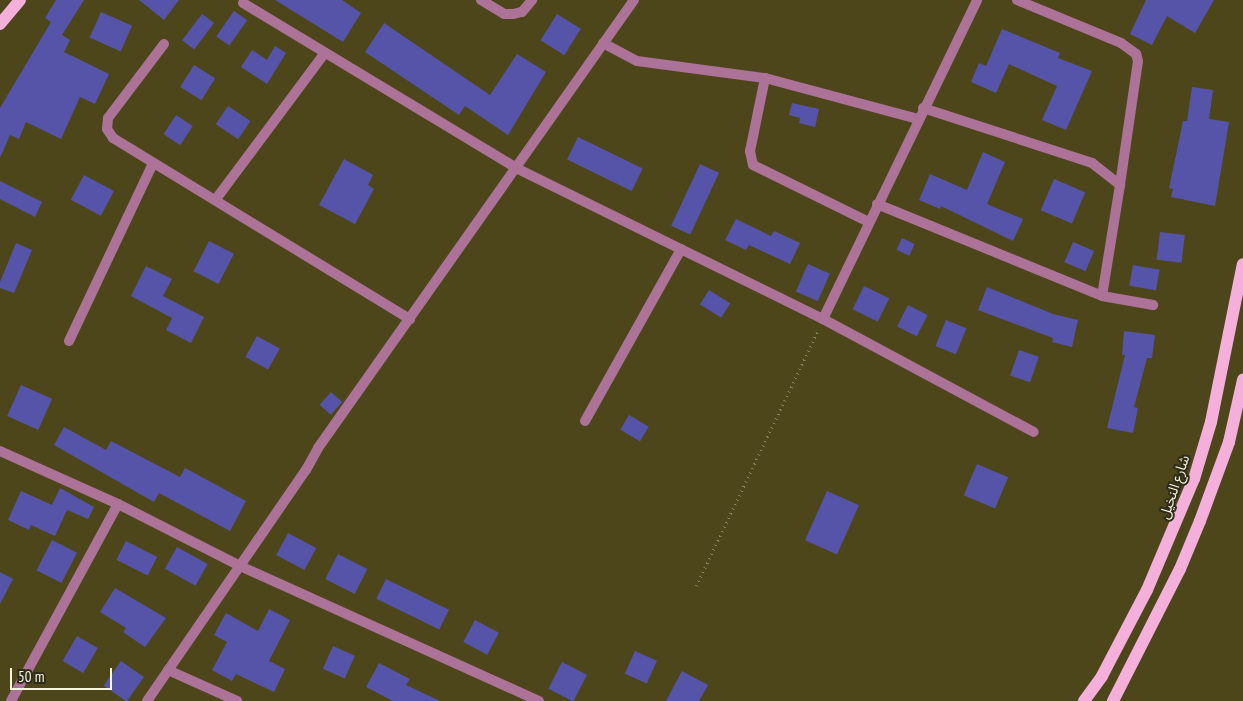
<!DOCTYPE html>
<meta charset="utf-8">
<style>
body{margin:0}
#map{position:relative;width:1243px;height:701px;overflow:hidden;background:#4d461b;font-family:"PT Sans Narrow","Noto Sans Arabic",sans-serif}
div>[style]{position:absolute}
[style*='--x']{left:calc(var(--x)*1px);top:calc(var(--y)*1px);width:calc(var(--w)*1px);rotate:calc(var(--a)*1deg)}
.building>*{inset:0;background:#5554a9;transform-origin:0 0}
.path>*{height:2.5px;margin-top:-1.25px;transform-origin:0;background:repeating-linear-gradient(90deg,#87815d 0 1px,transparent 0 5px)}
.street>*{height:10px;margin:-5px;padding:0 5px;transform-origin:5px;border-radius:5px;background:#ac7298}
.primary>*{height:12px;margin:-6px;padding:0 6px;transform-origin:6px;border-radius:6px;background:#f4afdb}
span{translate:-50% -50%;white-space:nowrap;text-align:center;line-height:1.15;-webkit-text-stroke:4px #2f2c1a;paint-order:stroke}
.street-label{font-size:14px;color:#f8f5dd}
.scale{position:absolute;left:10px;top:668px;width:102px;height:22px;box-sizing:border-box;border:2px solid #f8f5dd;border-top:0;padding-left:6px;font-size:15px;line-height:18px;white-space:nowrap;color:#f8f5dd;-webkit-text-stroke:4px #2f2c1a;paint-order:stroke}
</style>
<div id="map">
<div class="building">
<i style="clip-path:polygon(56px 0,84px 0,62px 35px,70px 40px,64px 52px,109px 74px,95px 104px,80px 97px,61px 139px,26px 122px,19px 139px,10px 135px,0 158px,0 108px,51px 22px,45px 18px)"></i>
<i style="clip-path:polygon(139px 0,179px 0,164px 20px)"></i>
<i style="clip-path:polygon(275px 0,342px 0,361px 13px,343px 42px)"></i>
<i style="clip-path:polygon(1146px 0,1214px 0,1195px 33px,1167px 16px,1152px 45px,1130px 34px)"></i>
<i style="left:234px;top:11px;width:16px;height:31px;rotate:35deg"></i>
<i style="left:101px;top:12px;width:34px;height:28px;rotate:24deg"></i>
<i style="left:202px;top:14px;width:15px;height:33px;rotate:37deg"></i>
<i style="left:557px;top:14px;width:28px;height:31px;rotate:32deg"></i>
<i style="clip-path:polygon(384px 23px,490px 95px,517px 54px,546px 72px,508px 135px,465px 106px,459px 115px,365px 52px)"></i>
<i style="clip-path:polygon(1002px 29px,1060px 53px,1058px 58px,1092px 71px,1066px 130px,1042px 120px,1057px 86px,1009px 64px,996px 93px,971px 82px,979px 63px,986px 66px)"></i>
<i style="clip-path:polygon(275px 46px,286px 53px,267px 84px,241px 67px,252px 50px,267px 60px)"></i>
<i style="left:194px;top:65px;width:25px;height:26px;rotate:32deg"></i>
<i style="clip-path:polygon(1192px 87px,1213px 90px,1209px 119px,1229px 122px,1215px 206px,1171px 197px,1173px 189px,1169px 188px,1183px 121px,1187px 121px)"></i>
<i style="clip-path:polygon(792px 103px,819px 109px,815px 127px,799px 123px,800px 118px,789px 115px)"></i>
<i style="left:228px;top:106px;width:27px;height:22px;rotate:34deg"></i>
<i style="left:176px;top:115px;width:20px;height:23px;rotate:33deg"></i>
<i style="left:578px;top:137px;width:72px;height:25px;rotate:26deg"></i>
<i style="clip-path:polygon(983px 152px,1005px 162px,987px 204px,1023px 219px,1013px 241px,941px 206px,940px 209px,919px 200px,930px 174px,967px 190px)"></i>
<i style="clip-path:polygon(344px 159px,373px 175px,368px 185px,374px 189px,355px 224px,319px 205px)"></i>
<i style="left:700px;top:164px;width:21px;height:68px;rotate:25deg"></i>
<i style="left:84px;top:175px;width:34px;height:28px;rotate:28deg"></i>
<i style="left:1054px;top:179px;width:34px;height:34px;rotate:23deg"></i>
<i style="clip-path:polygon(0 181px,42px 202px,35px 217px,0 199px)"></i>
<i style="clip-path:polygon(736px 219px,771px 236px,774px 231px,800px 243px,790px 264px,749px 245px,746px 250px,725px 240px)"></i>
<i style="left:1160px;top:232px;width:25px;height:28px;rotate:7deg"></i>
<i style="left:902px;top:238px;width:14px;height:13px;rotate:25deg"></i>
<i style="left:209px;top:241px;width:28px;height:34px;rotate:27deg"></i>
<i style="left:1073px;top:242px;width:23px;height:22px;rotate:23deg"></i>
<i style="clip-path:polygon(16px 243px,32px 250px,14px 293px,0 288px,0 282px)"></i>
<i style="left:808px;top:264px;width:24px;height:30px;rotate:24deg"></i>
<i style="left:1133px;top:265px;width:27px;height:21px;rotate:10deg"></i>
<i style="clip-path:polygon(146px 266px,172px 279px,163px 296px,204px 317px,191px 343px,166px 330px,172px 318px,131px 296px)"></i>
<i style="left:864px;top:286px;width:28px;height:26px;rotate:26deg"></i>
<i style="clip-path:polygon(987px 287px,1053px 314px,1078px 320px,1072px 347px,1052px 342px,1053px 338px,978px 310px)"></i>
<i style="left:709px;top:290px;width:25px;height:17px;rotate:32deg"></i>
<i style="left:908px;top:305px;width:22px;height:24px;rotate:27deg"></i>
<i style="left:946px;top:320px;width:22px;height:28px;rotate:22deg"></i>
<i style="clip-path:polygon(1124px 331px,1155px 335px,1152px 358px,1147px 358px,1134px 407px,1138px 408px,1133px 433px,1107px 428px,1125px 355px,1122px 355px)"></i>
<i style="left:257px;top:336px;width:26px;height:24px;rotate:29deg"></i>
<i style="left:1019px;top:350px;width:21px;height:27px;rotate:19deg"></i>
<i style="left:21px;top:385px;width:34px;height:34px;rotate:24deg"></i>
<i style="left:331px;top:392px;width:15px;height:17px;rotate:42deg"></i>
<i style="left:629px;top:415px;width:23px;height:17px;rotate:31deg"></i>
<i style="clip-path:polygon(64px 427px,106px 450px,111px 441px,180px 477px,185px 468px,246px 501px,230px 531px,159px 493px,154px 502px,54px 445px)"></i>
<i style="left:977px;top:464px;width:34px;height:34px;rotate:23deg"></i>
<i style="clip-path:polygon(60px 488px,94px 507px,88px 519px,67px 510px,55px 536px,31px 525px,29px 530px,8px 520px,21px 491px,52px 505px)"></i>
<i style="left:827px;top:491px;width:35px;height:54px;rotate:24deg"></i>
<i style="left:288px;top:533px;width:32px;height:25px;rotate:28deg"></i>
<i style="left:52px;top:540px;width:28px;height:34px;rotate:27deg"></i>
<i style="left:126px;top:541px;width:35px;height:21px;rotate:27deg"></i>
<i style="left:177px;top:547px;width:35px;height:25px;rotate:29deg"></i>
<i style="left:338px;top:554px;width:33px;height:28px;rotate:27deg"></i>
<i style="clip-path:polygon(0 572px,13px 579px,0 604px)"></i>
<i style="left:386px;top:579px;width:70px;height:22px;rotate:26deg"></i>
<i style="clip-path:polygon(115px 588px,166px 618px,145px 647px,123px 632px,126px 628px,100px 612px)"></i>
<i style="clip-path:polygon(269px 609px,290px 620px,269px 661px,285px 669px,274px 692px,236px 674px,232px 681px,212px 670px,227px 642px,214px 635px,226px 613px,258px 631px)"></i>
<i style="left:475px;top:620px;width:27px;height:25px;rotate:28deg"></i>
<i style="left:77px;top:636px;width:24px;height:29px;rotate:30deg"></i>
<i style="left:333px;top:646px;width:24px;height:25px;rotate:24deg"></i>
<i style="left:635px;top:651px;width:24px;height:25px;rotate:24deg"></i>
<i style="left:121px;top:661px;width:28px;height:30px;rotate:35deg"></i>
<i style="left:562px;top:662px;width:28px;height:30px;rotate:27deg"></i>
<i style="clip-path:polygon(379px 663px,410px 679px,406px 685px,440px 701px,393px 701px,366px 687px)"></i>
<i style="clip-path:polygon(682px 671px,708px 685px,699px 701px,666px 701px)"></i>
</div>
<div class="path">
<i style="--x:696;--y:586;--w:284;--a:-64.5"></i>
</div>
<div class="street">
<i style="--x:481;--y:0;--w:27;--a:31"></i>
<i style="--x:504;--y:14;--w:9;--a:0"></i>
<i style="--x:513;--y:14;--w:9;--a:-13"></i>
<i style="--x:522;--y:12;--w:16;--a:-50"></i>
<i style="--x:1017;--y:0;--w:113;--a:22.5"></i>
<i style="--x:1121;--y:43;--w:19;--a:36"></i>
<i style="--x:1136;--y:54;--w:7;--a:74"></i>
<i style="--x:1138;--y:61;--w:125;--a:98.3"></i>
<i style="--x:243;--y:3;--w:319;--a:31.1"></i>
<i style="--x:516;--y:168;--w:342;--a:26.2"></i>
<i style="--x:823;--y:319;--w:239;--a:28.2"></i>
<i style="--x:603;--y:43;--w:38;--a:28"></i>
<i style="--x:637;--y:61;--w:129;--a:7.6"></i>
<i style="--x:765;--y:78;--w:158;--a:15"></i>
<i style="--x:164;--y:44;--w:93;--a:127.1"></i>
<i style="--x:108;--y:118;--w:11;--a:95"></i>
<i style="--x:107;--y:129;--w:11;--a:56"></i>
<i style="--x:113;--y:138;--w:348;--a:31.4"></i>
<i style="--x:765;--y:78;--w:75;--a:101.6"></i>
<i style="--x:750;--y:151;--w:14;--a:78"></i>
<i style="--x:753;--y:165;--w:129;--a:26.2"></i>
<i style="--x:923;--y:108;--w:178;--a:18"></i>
<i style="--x:1092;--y:163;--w:36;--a:38"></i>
<i style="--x:1120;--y:185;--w:112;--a:99.2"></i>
<i style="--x:216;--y:199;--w:182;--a:-53.3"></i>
<i style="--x:877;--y:204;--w:243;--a:22.2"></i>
<i style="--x:1102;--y:296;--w:52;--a:10"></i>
<i style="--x:823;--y:319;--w:354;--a:-64.2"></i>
<i style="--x:69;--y:341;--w:197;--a:-64.7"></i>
<i style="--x:585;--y:421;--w:197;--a:-60.8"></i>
<i style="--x:0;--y:451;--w:129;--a:24.2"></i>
<i style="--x:118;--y:504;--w:137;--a:26.9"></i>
<i style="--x:240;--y:566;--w:328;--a:24.3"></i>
<i style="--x:168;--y:670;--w:76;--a:24.2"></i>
<i style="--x:11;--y:701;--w:224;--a:-61.5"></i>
<i style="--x:147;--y:701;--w:280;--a:-55.5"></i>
<i style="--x:306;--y:470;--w:25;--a:-61"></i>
<i style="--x:318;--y:448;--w:548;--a:-54.8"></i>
</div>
<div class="primary">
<i style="--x:0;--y:24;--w:31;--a:-50"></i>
<i style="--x:1084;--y:701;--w:31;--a:-54"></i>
<i style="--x:1102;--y:676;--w:97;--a:-62.4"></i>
<i style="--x:1147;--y:590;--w:121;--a:-67.1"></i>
<i style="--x:1194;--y:479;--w:59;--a:-73.4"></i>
<i style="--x:1211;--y:422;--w:161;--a:-78.6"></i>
<i style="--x:1113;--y:701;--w:148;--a:-63.1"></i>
<i style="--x:1180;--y:569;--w:52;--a:-67.4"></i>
<i style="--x:1200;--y:521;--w:84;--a:-69.8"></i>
<i style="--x:1229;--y:442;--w:64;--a:-77.3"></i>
</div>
<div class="street-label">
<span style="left:1174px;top:487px;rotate:-71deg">شارع النخيل</span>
</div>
<div class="scale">50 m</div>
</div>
